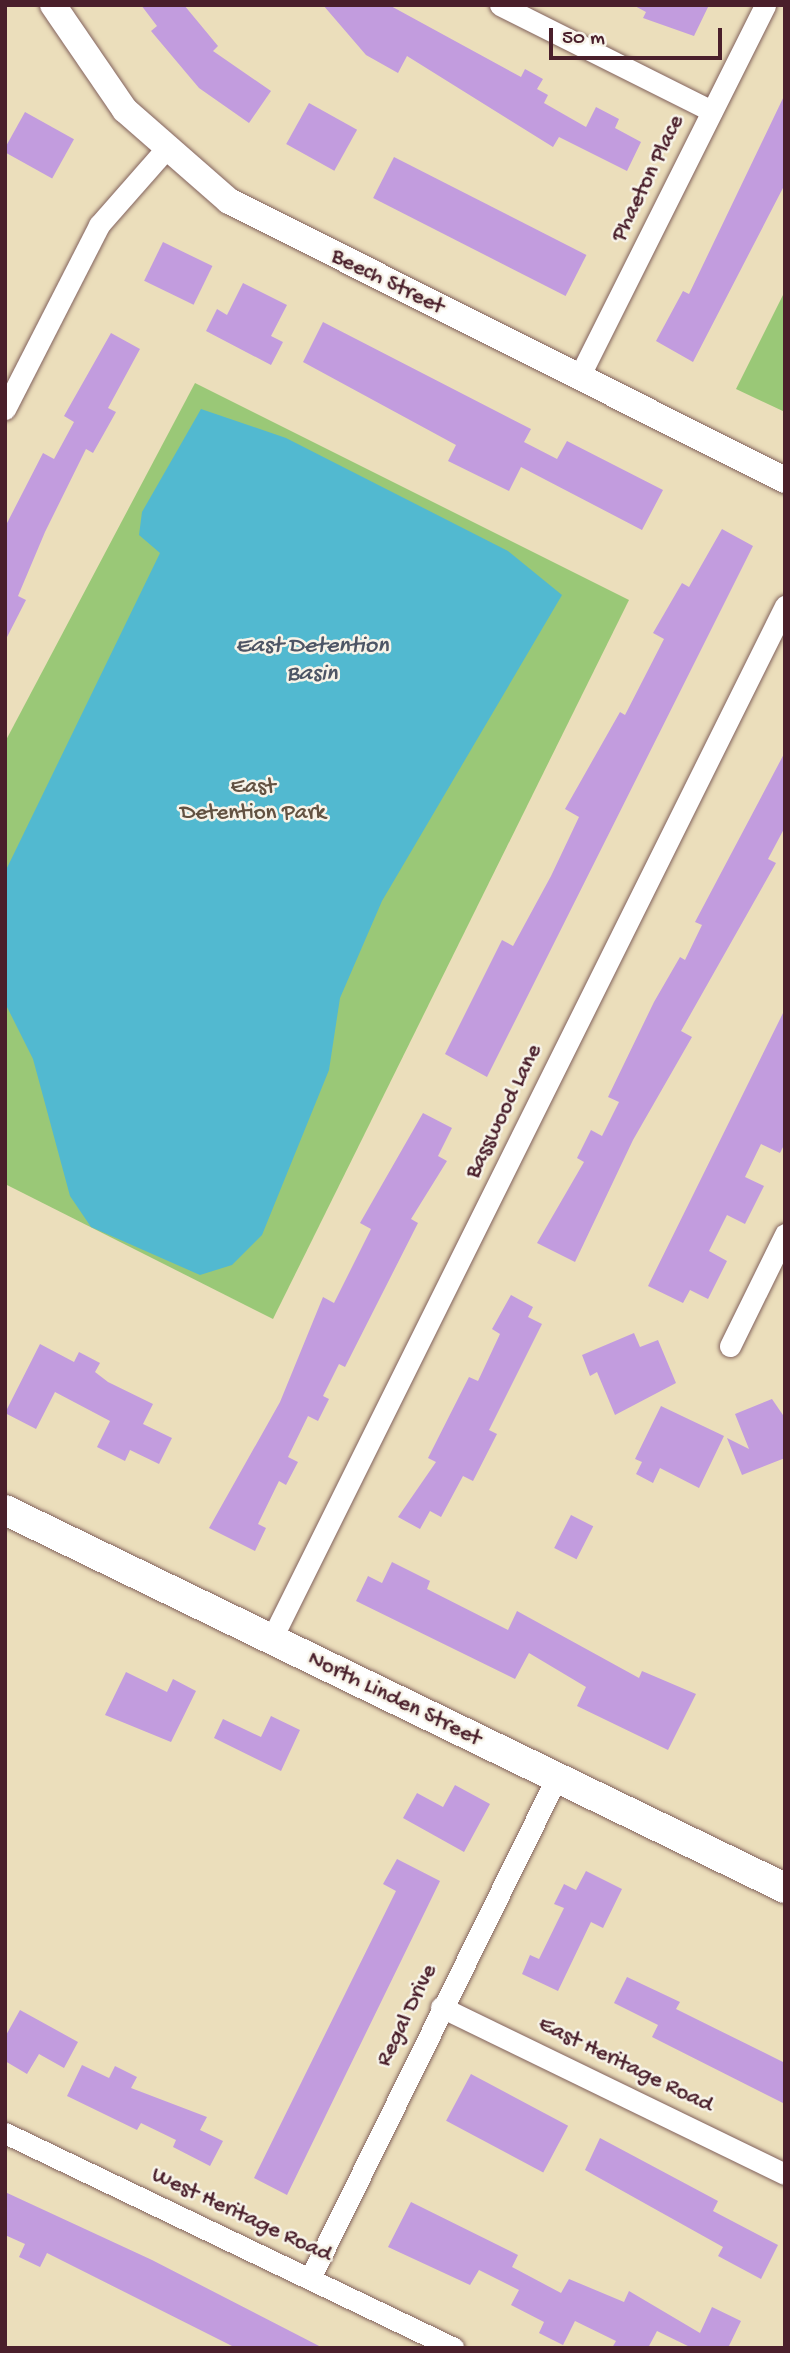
<!DOCTYPE html>
<style>
body{margin:0}
#map{position:relative;width:790px;height:2353px;overflow:hidden;background:#ebdebb;font-family:"Gochi Hand",sans-serif}
div>[style]{position:absolute}
[style*='--x']{left:calc(var(--x)*1px);top:calc(var(--y)*1px);width:calc(var(--w)*1px);rotate:calc(var(--a)*1deg)}
.green>*{inset:0;background:#9ac877}
.water>*{inset:0;background:#52b9d0}
.building>*{inset:0;background:#c29cde;transform-origin:0 0}
.roads{filter:drop-shadow(0 0 2px #82625d) drop-shadow(0 0 2px #82625d)}
.minor>*{height:21px;margin:-10.5px;padding:0 10.5px;transform-origin:10.5px;border-radius:10.5px;background:#fff}
.tertiary>*{height:26px;margin:-13px;padding:0 13px;transform-origin:13px;border-radius:13px;background:#fff}
.secondary>*{height:30px;margin:-15px;padding:0 15px;transform-origin:15px;border-radius:15px;background:#fff}
span{translate:-50% -50%;white-space:nowrap;text-align:center;line-height:1.15;-webkit-text-stroke:5px #f7f3e8;paint-order:stroke}
.street-label{font-size:23px;color:#4a1f2b}
.park-label{font-size:23px;color:#625242}
.water-label{font-size:24px;color:#4d5565;font-style:italic}
.frame{position:absolute;inset:0;border:7px solid #4a1f2b;pointer-events:none}
.scale{position:absolute;left:549px;top:28px;width:173px;height:32px;box-sizing:border-box;border:4px solid #4a1f2b;border-top:0;padding-left:9px;font-size:21px;line-height:24px;white-space:nowrap;color:#4a1f2b;-webkit-text-stroke:5px #f7f3e8;paint-order:stroke}
</style>
<div id="map">
<div class="green">
<i style="clip-path:polygon(785px 291px,785px 412px,736px 389px)"></i>
<i style="clip-path:polygon(195px 383px,629px 600px,273px 1319px,5px 1184px,5px 742px)"></i>
</div>
<div class="water">
<i style="clip-path:polygon(201px 409px,286px 438px,508px 551px,562px 595px,382px 901px,340px 998px,329px 1070px,262px 1235px,232px 1265px,200px 1275px,91px 1227px,70px 1196px,33px 1059px,5px 1003px,5px 872px,160px 553px,139px 535px,142px 512px)"></i>
</div>
<div class="building">
<i style="clip-path:polygon(141px 5px,184px 5px,218px 46px,213px 51px,271px 91px,249px 123px,199px 88px,151px 31px,157px 26px)"></i>
<i style="clip-path:polygon(323px 5px,389px 5px,521px 77px,525px 69px,543px 79px,537px 89px,548px 95px,544px 103px,586px 127px,596px 107px,619px 119px,615px 128px,641px 142px,627px 171px,559px 137px,553px 147px,407px 56px,398px 73px,366px 55px)"></i>
<i style="clip-path:polygon(633px 5px,709px 5px,694px 36px,643px 18px,646px 12px)"></i>
<i style="clip-path:polygon(785px 94px,785px 184px,693px 362px,656px 341px,683px 291px,689px 294px)"></i>
<i style="left:309px;top:103px;width:55px;height:47px;rotate:29deg"></i>
<i style="left:25px;top:112px;width:56px;height:45px;rotate:29deg"></i>
<i style="left:394px;top:157px;width:216px;height:46px;rotate:27deg"></i>
<i style="left:163px;top:242px;width:55px;height:43px;rotate:26deg"></i>
<i style="clip-path:polygon(243px 283px,287px 305px,271px 336px,283px 342px,271px 365px,206px 331px,217px 309px,227px 315px)"></i>
<i style="clip-path:polygon(323px 322px,531px 429px,524px 442px,557px 459px,567px 441px,663px 490px,642px 530px,521px 467px,509px 491px,448px 461px,456px 445px,303px 362px)"></i>
<i style="clip-path:polygon(111px 333px,140px 349px,108px 408px,116px 412px,93px 453px,86px 449px,45px 532px,18px 596px,26px 600px,5px 641px,5px 527px,43px 453px,54px 459px,74px 422px,64px 416px)"></i>
<i style="clip-path:polygon(722px 529px,753px 546px,487px 1077px,445px 1054px,502px 940px,513px 946px,551px 876px,579px 817px,565px 809px,620px 712px,625px 715px,664px 639px,653px 633px,682px 583px,689px 587px)"></i>
<i style="clip-path:polygon(785px 752px,785px 827px,768px 859px,776px 863px,681px 1031px,692px 1037px,633px 1140px,575px 1262px,537px 1243px,584px 1162px,577px 1158px,591px 1130px,602px 1136px,619px 1102px,608px 1097px,654px 1002px,680px 957px,685px 960px,702px 925px,695px 922px)"></i>
<i style="clip-path:polygon(785px 1009px,785px 1143px,780px 1153px,761px 1144px,745px 1177px,764px 1186px,745px 1224px,727px 1215px,709px 1251px,727px 1261px,708px 1299px,690px 1290px,683px 1303px,648px 1286px)"></i>
<i style="clip-path:polygon(423px 1113px,452px 1128px,438px 1156px,447px 1161px,411px 1219px,418px 1223px,345px 1367px,339px 1364px,323px 1396px,329px 1399px,318px 1421px,308px 1416px,288px 1457px,298px 1462px,286px 1485px,279px 1481px,258px 1524px,266px 1528px,255px 1551px,209px 1528px,280px 1402px,323px 1297px,334px 1303px,371px 1229px,360px 1223px)"></i>
<i style="clip-path:polygon(511px 1295px,533px 1307px,528px 1317px,542px 1324px,489px 1430px,497px 1434px,473px 1481px,463px 1476px,441px 1517px,430px 1511px,420px 1529px,398px 1517px,436px 1462px,428px 1458px,469px 1377px,478px 1381px,500px 1334px,492px 1329px)"></i>
<i style="clip-path:polygon(634px 1333px,640px 1347px,658px 1340px,676px 1383px,615px 1415px,597px 1372px,590px 1376px,582px 1355px)"></i>
<i style="clip-path:polygon(40px 1344px,74px 1362px,79px 1352px,100px 1363px,95px 1372px,108px 1382px,153px 1404px,143px 1424px,172px 1438px,159px 1464px,130px 1450px,125px 1461px,97px 1447px,110px 1421px,55px 1392px,36px 1429px,5px 1413px)"></i>
<i style="clip-path:polygon(772px 1399px,785px 1418px,785px 1458px,742px 1475px,727px 1438px,749px 1449px,735px 1414px)"></i>
<i style="clip-path:polygon(661px 1406px,724px 1436px,699px 1488px,660px 1468px,653px 1483px,636px 1474px,642px 1462px,635px 1459px)"></i>
<i style="left:571px;top:1515px;width:25px;height:37px;rotate:27deg"></i>
<i style="clip-path:polygon(392px 1562px,430px 1581px,427px 1589px,508px 1630px,517px 1611px,639px 1678px,642px 1671px,696px 1694px,668px 1750px,577px 1706px,586px 1687px,529px 1653px,515px 1679px,356px 1601px,368px 1576px,382px 1583px)"></i>
<i style="clip-path:polygon(126px 1672px,167px 1692px,173px 1679px,196px 1691px,171px 1742px,105px 1715px)"></i>
<i style="clip-path:polygon(271px 1716px,300px 1730px,281px 1771px,214px 1738px,223px 1719px,261px 1737px)"></i>
<i style="clip-path:polygon(455px 1785px,490px 1804px,464px 1852px,403px 1818px,417px 1793px,443px 1807px)"></i>
<i style="clip-path:polygon(397px 1859px,440px 1881px,287px 2195px,254px 2178px,396px 1891px,383px 1884px)"></i>
<i style="clip-path:polygon(586px 1871px,622px 1889px,603px 1928px,591px 1922px,558px 1991px,522px 1974px,530px 1955px,539px 1959px,564px 1908px,554px 1904px,564px 1884px,576px 1890px)"></i>
<i style="clip-path:polygon(627px 1977px,680px 2002px,676px 2009px,785px 2063px,785px 2104px,652px 2037px,658px 2025px,614px 2003px)"></i>
<i style="clip-path:polygon(20px 2010px,78px 2042px,64px 2068px,39px 2054px,27px 2074px,5px 2061px,5px 2037px)"></i>
<i style="clip-path:polygon(82px 2065px,109px 2078px,115px 2066px,137px 2077px,131px 2088px,207px 2117px,200px 2130px,223px 2141px,210px 2166px,173px 2147px,176px 2140px,141px 2123px,137px 2130px,67px 2096px)"></i>
<i style="left:471px;top:2074px;width:110px;height:53px;rotate:28deg"></i>
<i style="clip-path:polygon(600px 2138px,718px 2201px,713px 2211px,778px 2245px,761px 2279px,718px 2256px,723px 2247px,585px 2170px)"></i>
<i style="clip-path:polygon(5px 2192px,152px 2260px,323px 2348px,236px 2348px,47px 2253px,40px 2267px,19px 2257px,25px 2244px,5px 2235px)"></i>
<i style="clip-path:polygon(411px 2202px,518px 2255px,512px 2267px,561px 2293px,569px 2279px,624px 2302px,629px 2291px,700px 2333px,712px 2307px,741px 2321px,728px 2348px,692px 2348px,657px 2331px,648px 2348px,612px 2348px,616px 2341px,575px 2321px,563px 2345px,539px 2333px,544px 2322px,511px 2305px,519px 2290px,479px 2270px,470px 2285px,388px 2247px)"></i>
</div>
<div class="roads">
<div class="minor">
<i style="--x:500;--y:5;--w:237;--a:26.6"></i>
<i style="--x:579;--y:377;--w:416;--a:-63.4"></i>
<i style="--x:5;--y:409;--w:207;--a:-62.9"></i>
<i style="--x:99;--y:225;--w:98;--a:-48.7"></i>
<i style="--x:730;--y:1346;--w:125;--a:-63.8"></i>
<i style="--x:271;--y:1640;--w:1155;--a:-63.57"></i>
<i style="--x:441;--y:2007;--w:382;--a:25.9"></i>
<i style="--x:5;--y:2133;--w:497;--a:25.6"></i>
<i style="--x:310;--y:2278;--w:556;--a:-63.76"></i>
</div>
<div class="tertiary">
<i style="--x:53;--y:5;--w:127;--a:55.6"></i>
<i style="--x:125;--y:110;--w:138;--a:41.2"></i>
<i style="--x:229;--y:201;--w:622;--a:26.65"></i>
</div>
<div class="secondary">
<i style="--x:5;--y:1510;--w:867;--a:25.86"></i>
</div>
</div>
<div class="street-label">
<span style="left:649px;top:179px;rotate:-64deg">Phaeton Place</span>
<span style="left:387px;top:283px;rotate:26deg">Beech Street</span>
<span style="left:505px;top:1112px;rotate:-64deg">Basswood Lane</span>
<span style="left:394px;top:1700px;rotate:26deg">North Linden Street</span>
<span style="left:408px;top:2016px;rotate:-64deg">Regal Drive</span>
<span style="left:625px;top:2066px;rotate:26deg">East Heritage Road</span>
<span style="left:241px;top:2216px;rotate:25deg">West Heritage Road</span>
</div>
<div class="park-label">
<span style="left:253px;top:801px">East<br>Detention Park</span>
</div>
<div class="water-label">
<span style="left:312px;top:661px">East Detention<br>Basin</span>
</div>
<div class="frame"></div>
<div class="scale">50 m</div>
</div>
